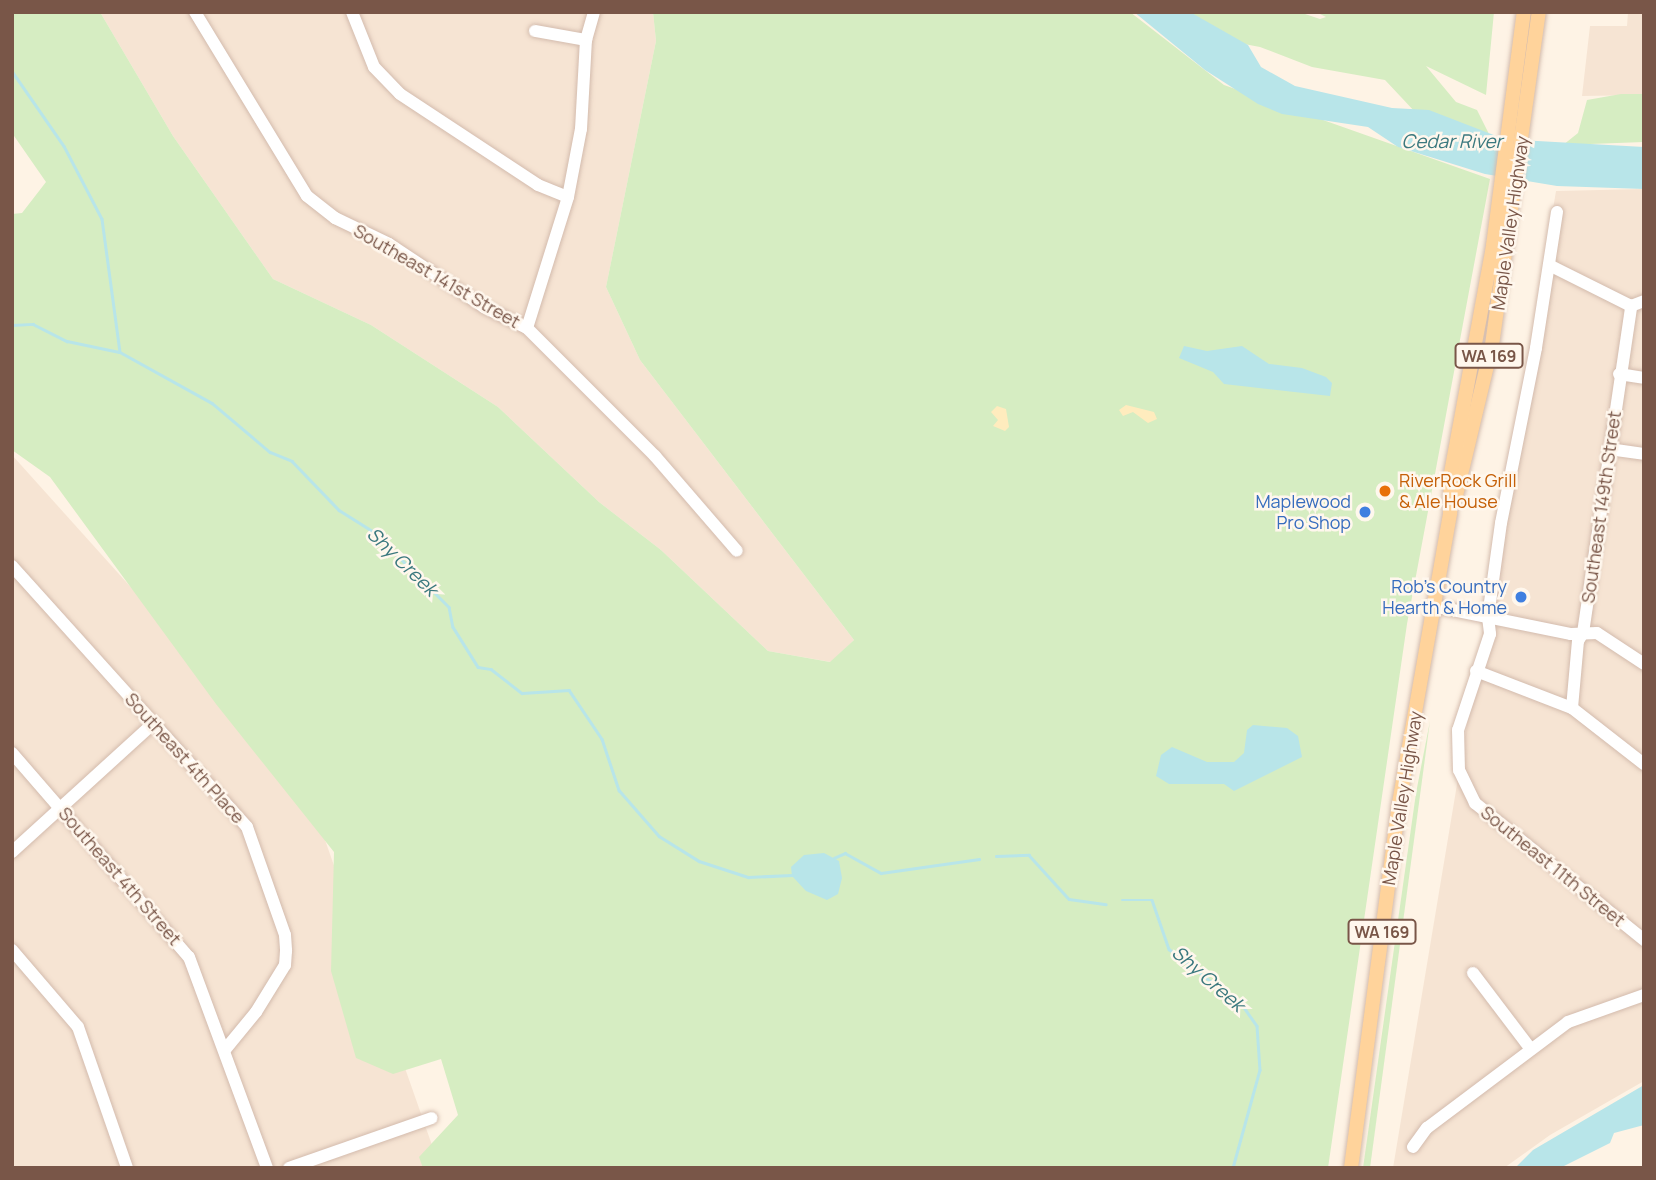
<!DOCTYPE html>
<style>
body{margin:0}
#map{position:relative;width:1656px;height:1180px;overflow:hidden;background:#fef3e5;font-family:Manrope,sans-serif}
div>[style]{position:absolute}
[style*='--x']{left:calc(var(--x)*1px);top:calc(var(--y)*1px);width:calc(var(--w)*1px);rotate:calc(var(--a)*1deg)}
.residential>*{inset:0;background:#f6e4d3}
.green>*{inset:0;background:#d6edc2}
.sand>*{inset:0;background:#ffecbe}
.water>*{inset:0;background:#b8e5e9}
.stream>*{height:2.5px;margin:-1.25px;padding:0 1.25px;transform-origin:1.25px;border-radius:1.25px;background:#b8e5e9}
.roads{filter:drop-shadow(0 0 2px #d3bbad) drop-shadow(0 0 2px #d3bbad)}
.minor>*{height:12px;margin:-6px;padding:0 6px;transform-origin:6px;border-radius:6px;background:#fff}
.major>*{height:14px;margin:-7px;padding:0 7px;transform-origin:7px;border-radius:7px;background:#ffd39b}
.dots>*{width:19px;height:19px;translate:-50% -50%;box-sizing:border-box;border:4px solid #fff7ed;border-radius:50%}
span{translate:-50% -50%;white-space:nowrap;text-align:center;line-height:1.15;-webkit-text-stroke:5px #fff7ed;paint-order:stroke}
.shield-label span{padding:2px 5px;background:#fff7ed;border:2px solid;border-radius:5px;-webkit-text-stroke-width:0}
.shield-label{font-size:16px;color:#795648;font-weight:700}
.street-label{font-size:18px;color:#795648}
.food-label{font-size:18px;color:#c56008}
.left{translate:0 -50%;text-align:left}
.shop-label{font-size:18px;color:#366cbe}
.right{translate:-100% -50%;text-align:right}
.water-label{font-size:19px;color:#3a787e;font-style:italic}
.frame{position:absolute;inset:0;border:14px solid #795648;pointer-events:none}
</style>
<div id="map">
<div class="residential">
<i style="clip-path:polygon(100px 12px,653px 12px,656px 41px,606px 287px,640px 360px,854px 640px,831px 662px,768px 651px,661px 550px,599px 502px,498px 407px,371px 325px,273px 279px,173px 136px)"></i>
<i style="clip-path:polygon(1628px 12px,1644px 12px,1644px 95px,1582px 96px,1590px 26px,1627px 26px)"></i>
<i style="clip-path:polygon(1644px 189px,1644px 1081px,1550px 1135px,1504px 1168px,1393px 1168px,1556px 191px)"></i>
<i style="clip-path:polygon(12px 455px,304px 780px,440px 1168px,12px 1168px)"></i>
</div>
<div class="green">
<i style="clip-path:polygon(12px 12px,100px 12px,173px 136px,273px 279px,371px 325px,498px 407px,599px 502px,661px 550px,768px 651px,830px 662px,854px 640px,640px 360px,606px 287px,656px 41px,653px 12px,1130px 12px,1224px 85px,1490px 179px,1407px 624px,1328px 1168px,423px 1168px,419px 1157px,458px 1115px,441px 1059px,393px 1074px,356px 1058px,331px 971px,334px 852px,216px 704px,50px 477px,12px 450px,12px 214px,22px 213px,46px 182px,12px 133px)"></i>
<i style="clip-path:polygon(1177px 12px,1299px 12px,1320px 19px,1326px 17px,1316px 12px,1494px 12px,1486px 95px,1426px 66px,1456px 102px,1477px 110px,1491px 138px,1416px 113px,1385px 80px,1312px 67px,1260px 47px,1223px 40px)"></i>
<i style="clip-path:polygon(1621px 94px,1644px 94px,1644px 142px,1563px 145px,1578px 133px,1587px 100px)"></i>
<i style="clip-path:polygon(1430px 721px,1370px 1168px,1363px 1168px,1416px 793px)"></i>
</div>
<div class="sand">
<i style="clip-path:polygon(1126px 405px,1154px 412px,1157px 419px,1148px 423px,1133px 412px,1123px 416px,1119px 410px)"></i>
<i style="clip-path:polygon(997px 406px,1006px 409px,1009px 427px,1005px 431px,993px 426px,998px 420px,991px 412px)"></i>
</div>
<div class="water">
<i style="clip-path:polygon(1134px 12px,1190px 12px,1248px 45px,1261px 67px,1295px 86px,1392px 108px,1429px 110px,1504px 139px,1644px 147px,1644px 189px,1557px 186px,1485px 174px,1398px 147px,1368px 127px,1282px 114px,1258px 104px,1205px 70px)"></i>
<i style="clip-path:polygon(1184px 346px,1207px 351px,1242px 346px,1269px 364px,1302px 368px,1326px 377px,1332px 383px,1330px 396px,1224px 384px,1213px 372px,1179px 358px)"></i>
<i style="clip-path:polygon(1253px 725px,1287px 728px,1298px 736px,1302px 757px,1234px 791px,1224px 784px,1169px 784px,1156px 776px,1161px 755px,1172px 747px,1207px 762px,1234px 762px,1244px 753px,1247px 730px)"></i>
<i style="clip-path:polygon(824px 853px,839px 861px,842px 878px,838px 894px,827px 900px,806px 891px,792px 876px,791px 867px,804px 855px)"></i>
<i style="clip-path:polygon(1644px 1085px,1644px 1125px,1614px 1133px,1610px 1143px,1560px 1168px,1515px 1168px,1533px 1150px)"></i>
</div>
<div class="stream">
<i style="--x:12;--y:71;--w:91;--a:55.3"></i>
<i style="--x:64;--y:146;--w:82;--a:62.5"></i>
<i style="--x:102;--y:219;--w:134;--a:82.3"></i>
<i style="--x:120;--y:352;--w:105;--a:29"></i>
<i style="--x:212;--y:403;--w:76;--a:40.2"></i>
<i style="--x:270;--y:452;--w:24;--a:22"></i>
<i style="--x:292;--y:461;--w:68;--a:46.2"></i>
<i style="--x:339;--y:510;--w:41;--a:32.2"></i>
<i style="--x:374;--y:532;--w:106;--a:45"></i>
<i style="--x:449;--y:607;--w:20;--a:79"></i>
<i style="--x:453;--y:627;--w:47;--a:58"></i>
<i style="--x:478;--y:667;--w:13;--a:9"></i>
<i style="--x:491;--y:669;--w:39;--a:38"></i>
<i style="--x:522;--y:693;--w:47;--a:-3.7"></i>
<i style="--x:569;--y:690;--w:59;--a:56"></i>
<i style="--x:602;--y:739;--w:54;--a:71.6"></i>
<i style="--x:619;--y:790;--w:61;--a:49"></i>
<i style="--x:659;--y:836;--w:47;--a:32"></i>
<i style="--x:699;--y:861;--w:52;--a:18.1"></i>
<i style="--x:748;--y:877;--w:44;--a:-2.6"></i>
<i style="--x:12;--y:325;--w:21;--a:-3"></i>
<i style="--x:33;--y:324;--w:38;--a:27"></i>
<i style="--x:67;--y:341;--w:53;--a:11.9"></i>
<i style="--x:996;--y:856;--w:33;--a:-2"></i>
<i style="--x:1029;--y:855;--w:59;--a:47.7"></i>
<i style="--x:1069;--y:899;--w:37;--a:8"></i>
<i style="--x:834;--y:858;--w:12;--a:-24"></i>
<i style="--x:845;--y:853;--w:41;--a:29.1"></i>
<i style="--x:881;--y:873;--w:99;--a:-8.1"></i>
<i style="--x:1122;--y:900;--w:30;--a:0"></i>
<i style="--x:1152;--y:900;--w:52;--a:70.9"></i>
<i style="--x:1169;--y:949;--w:93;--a:37.6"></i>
<i style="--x:1243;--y:1006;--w:24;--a:55"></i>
<i style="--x:1257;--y:1026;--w:44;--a:86.1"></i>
<i style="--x:1260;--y:1070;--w:102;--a:105.4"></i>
</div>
<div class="roads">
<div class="minor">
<i style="--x:195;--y:12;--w:215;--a:58.7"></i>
<i style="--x:307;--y:196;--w:36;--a:38"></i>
<i style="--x:335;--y:218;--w:60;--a:25.7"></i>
<i style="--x:389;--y:244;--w:114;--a:33.6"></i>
<i style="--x:484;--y:307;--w:48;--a:26"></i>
<i style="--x:527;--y:328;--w:181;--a:45"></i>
<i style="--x:655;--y:456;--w:125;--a:49.2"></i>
<i style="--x:352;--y:12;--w:59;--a:68.2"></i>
<i style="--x:374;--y:67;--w:37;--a:46"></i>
<i style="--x:400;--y:94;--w:165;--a:33.4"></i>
<i style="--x:538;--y:185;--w:32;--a:22"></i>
<i style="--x:535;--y:31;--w:52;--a:10"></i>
<i style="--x:1557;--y:212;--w:138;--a:98.8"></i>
<i style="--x:1536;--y:348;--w:178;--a:101.3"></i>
<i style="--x:1501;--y:523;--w:95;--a:97.9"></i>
<i style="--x:1488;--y:617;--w:17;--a:83"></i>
<i style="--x:1490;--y:634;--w:101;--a:108.4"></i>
<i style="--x:1458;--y:730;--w:40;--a:88.6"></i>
<i style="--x:1459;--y:770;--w:37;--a:64"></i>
<i style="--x:1475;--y:803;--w:218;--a:39"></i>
<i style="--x:1549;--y:265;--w:92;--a:26.6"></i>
<i style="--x:1631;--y:306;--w:14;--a:-21"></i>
<i style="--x:527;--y:328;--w:137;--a:-72.6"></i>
<i style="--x:568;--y:197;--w:69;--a:-79.2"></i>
<i style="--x:581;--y:129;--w:89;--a:-86.8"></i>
<i style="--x:586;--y:40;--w:29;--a:-74"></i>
<i style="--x:1619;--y:374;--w:25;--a:9"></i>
<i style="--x:1609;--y:449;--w:35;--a:8"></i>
<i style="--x:12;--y:566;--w:351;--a:48"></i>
<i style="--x:247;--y:827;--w:114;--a:70.6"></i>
<i style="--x:285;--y:935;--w:16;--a:86"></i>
<i style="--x:286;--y:951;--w:14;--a:94"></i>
<i style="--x:285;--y:965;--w:55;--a:121.7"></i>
<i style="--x:256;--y:1012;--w:50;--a:129.4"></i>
<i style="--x:1433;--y:606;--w:141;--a:11.5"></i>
<i style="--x:1571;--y:634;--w:26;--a:-2"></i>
<i style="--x:1597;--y:633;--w:56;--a:33.4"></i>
<i style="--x:1476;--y:671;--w:103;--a:21.1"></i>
<i style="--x:1572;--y:708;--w:91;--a:37.9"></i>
<i style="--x:1572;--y:708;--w:67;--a:-84.9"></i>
<i style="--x:1578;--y:641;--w:9;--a:-58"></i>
<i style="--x:1583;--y:633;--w:331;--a:-81.6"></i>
<i style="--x:12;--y:753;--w:270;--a:49.1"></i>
<i style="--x:189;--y:957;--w:225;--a:69.7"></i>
<i style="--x:12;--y:852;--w:192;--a:-42.3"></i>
<i style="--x:12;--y:950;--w:101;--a:49.4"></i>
<i style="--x:78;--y:1027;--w:149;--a:70.8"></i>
<i style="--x:1473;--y:973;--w:94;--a:52.8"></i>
<i style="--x:1413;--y:1147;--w:24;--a:-54"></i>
<i style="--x:1427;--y:1128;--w:176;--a:-36.9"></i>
<i style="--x:1568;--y:1022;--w:81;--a:-19.6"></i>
<i style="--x:289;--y:1168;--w:151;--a:-19.3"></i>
</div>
<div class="major">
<i style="--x:1455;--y:500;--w:159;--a:-76.6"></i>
<i style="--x:1492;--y:345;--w:336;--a:-82"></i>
<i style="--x:1351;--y:1168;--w:362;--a:-82.5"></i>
<i style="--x:1398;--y:809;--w:301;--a:-80"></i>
<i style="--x:1450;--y:513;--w:40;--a:-88.6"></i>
<i style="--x:1451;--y:473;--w:231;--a:-79.5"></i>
<i style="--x:1493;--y:246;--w:236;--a:-82.5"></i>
</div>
</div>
<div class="dots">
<i style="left:1385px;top:491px;background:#e8710a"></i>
<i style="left:1365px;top:512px;background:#3f7fe0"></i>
<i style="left:1521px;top:597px;background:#3f7fe0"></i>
</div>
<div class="shield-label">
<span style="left:1489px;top:356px">WA 169</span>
<span style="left:1382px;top:932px">WA 169</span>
</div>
<div class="street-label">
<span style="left:1510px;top:223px;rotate:-82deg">Maple Valley Highway</span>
<span style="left:437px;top:276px;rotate:30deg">Southeast 141st Street</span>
<span style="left:1601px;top:507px;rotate:-82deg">Southeast 149th Street</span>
<span style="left:185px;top:758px;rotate:48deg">Southeast 4th Place</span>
<span style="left:1402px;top:798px;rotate:-81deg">Maple Valley Highway</span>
<span style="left:1553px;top:866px;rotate:39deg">Southeast 11th Street</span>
<span style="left:120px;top:876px;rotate:49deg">Southeast 4th Street</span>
</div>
<div class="food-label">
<span class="left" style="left:1399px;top:491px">RiverRock Grill<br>&amp; Ale House</span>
</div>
<div class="shop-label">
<span class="right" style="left:1351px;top:512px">Maplewood<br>Pro Shop</span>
<span class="right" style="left:1507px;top:597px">Rob's Country<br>Hearth &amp; Home</span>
</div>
<div class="water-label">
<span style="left:1452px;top:142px">Cedar River</span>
<span style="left:402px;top:562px;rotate:44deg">Shy Creek</span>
<span style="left:1208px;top:979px;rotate:41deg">Shy Creek</span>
</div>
<div class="frame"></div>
</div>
